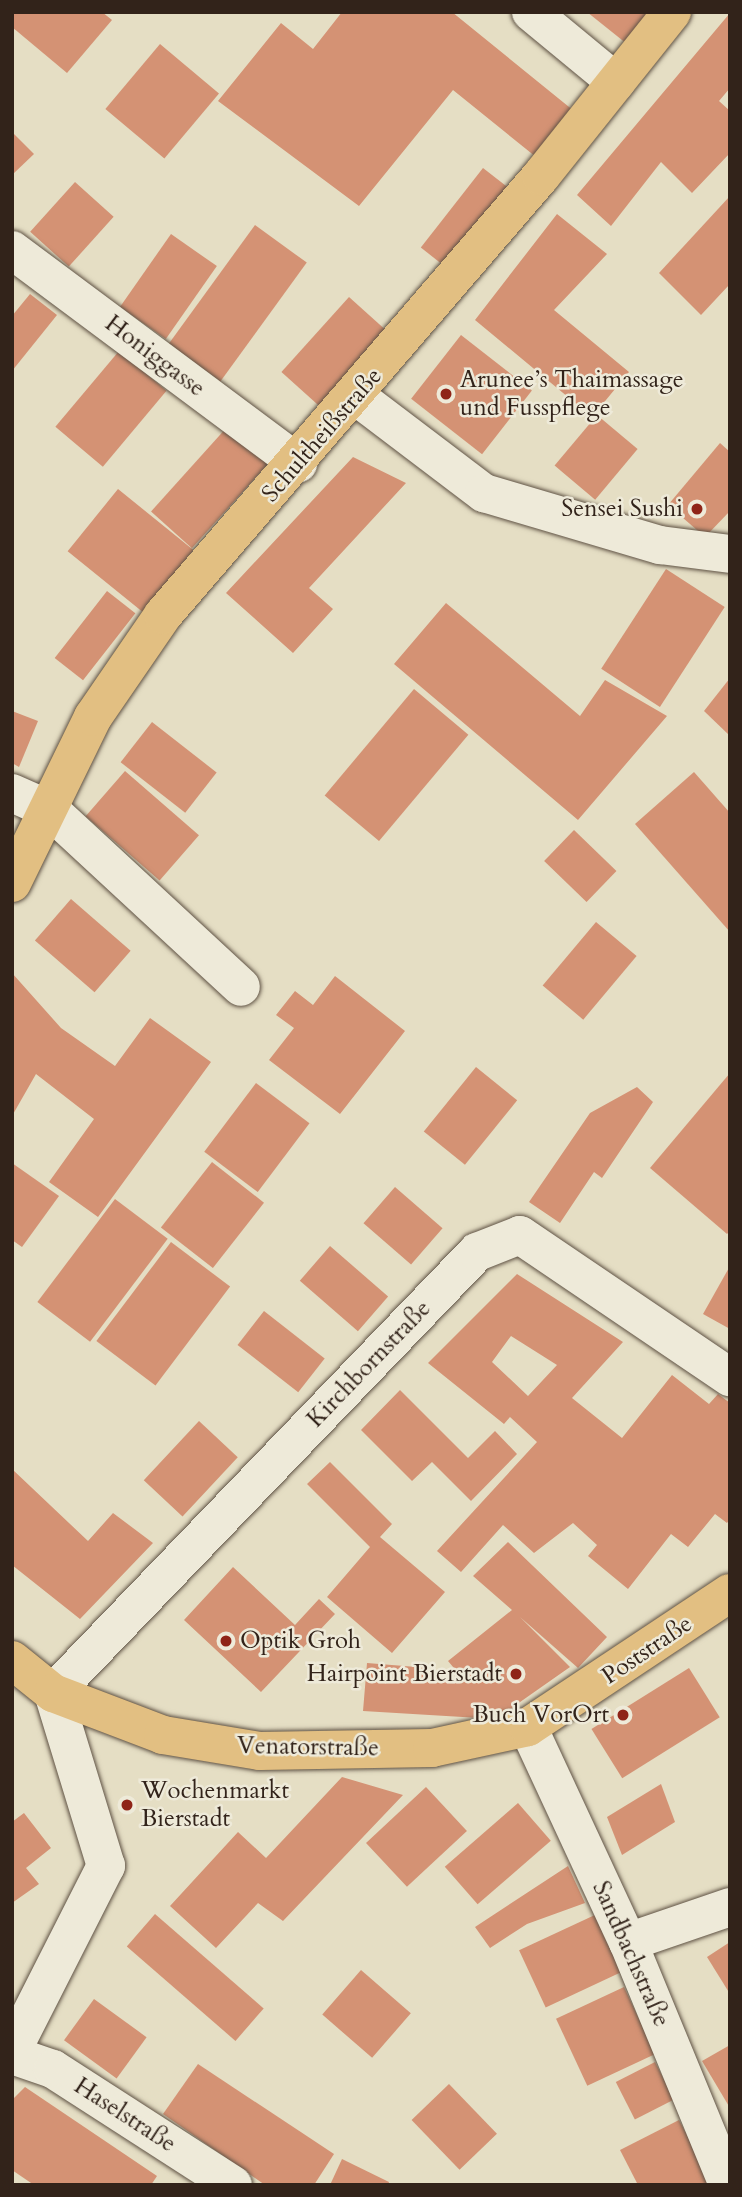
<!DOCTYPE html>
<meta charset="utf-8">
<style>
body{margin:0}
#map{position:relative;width:742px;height:2197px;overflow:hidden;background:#e5dec4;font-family:Cardo,serif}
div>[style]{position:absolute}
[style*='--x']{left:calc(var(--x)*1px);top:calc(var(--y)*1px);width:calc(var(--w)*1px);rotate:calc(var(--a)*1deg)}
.building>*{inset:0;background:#d49274;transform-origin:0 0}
.roads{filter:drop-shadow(0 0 2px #5f5244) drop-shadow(0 0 2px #5f5244)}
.minor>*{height:38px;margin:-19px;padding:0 19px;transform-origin:19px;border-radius:19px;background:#eeead9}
.major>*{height:38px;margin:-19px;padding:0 19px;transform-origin:19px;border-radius:19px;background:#e2bf82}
.dots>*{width:19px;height:19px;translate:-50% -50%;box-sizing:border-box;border:4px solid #eeead9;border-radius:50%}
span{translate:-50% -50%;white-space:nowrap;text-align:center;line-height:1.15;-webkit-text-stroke:5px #eeead9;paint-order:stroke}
.street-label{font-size:24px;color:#32231a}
.poi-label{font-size:24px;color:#32231a}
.left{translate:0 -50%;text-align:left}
.right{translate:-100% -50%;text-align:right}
.frame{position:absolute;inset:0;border:14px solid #32231a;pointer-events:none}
</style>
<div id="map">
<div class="building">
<i style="clip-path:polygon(12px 12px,102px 12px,112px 20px,67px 73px,12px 27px)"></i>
<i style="clip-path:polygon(342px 12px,452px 12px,574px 111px,536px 157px,453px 90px,359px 206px,218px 101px,281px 23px,313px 49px)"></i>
<i style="clip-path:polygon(587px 12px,653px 12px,627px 44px)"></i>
<i style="clip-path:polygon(730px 13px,730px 88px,719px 101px,730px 111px,730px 153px,692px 193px,661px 162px,611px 226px,577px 195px)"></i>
<i style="left:160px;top:44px;width:77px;height:85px;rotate:40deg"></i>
<i style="clip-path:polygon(12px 132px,34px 154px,12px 175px)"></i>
<i style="left:483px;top:168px;width:33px;height:101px;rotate:38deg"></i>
<i style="left:75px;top:182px;width:52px;height:67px;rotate:42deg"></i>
<i style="clip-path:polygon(730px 196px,730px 284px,701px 315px,659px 273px)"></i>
<i style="clip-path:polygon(557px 214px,607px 254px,554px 310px,629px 372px,592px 417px,475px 320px)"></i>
<i style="left:255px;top:225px;width:64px;height:147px;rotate:36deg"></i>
<i style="left:171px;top:234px;width:56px;height:89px;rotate:35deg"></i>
<i style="clip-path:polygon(30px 294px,57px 315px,12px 371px,12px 316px)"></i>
<i style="left:349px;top:297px;width:52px;height:101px;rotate:42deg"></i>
<i style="left:461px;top:335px;width:90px;height:81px;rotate:38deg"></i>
<i style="left:119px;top:351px;width:62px;height:99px;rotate:40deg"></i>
<i style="left:597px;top:415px;width:53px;height:66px;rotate:40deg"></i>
<i style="left:228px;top:426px;width:55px;height:115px;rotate:42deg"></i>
<i style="clip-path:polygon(720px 443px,730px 452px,730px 511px,705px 537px,668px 505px)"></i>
<i style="clip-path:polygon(353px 457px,406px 483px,309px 588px,333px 609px,293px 653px,226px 593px)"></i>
<i style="left:118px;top:489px;width:97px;height:80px;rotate:39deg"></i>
<i style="left:666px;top:569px;width:70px;height:119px;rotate:33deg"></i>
<i style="left:107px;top:591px;width:36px;height:85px;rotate:38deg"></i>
<i style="clip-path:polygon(446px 603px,580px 716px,605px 680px,667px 716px,578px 820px,394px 664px)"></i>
<i style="clip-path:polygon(730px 678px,730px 736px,704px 711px)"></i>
<i style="left:414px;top:689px;width:71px;height:139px;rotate:40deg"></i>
<i style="clip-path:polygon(12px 711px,38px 721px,19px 767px,12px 763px)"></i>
<i style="left:152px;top:722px;width:82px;height:51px;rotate:38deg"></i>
<i style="left:125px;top:771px;width:98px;height:60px;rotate:41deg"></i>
<i style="clip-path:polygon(694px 772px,730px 813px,730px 932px,635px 824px)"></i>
<i style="left:574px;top:830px;width:59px;height:43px;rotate:44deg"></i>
<i style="left:71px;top:899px;width:79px;height:55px;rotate:41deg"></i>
<i style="left:596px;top:922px;width:53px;height:83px;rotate:40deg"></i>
<i style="clip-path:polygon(12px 973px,61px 1028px,115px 1066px,150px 1018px,211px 1062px,98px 1217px,49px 1182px,94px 1119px,36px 1074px,12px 1116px)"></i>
<i style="clip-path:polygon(335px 976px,405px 1031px,340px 1114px,269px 1060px,294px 1028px,276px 1015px,295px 991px,313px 1005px)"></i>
<i style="left:476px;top:1067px;width:53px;height:83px;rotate:39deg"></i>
<i style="clip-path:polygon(730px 1073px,730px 1231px,727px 1234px,650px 1168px)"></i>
<i style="left:256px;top:1083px;width:67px;height:86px;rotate:37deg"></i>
<i style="clip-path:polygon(637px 1087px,653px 1102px,602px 1178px,594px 1172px,560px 1223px,529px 1202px,590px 1113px)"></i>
<i style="left:212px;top:1162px;width:66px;height:83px;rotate:38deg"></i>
<i style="clip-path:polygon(12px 1163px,59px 1196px,22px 1247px,12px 1240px)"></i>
<i style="left:395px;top:1187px;width:63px;height:48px;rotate:41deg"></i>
<i style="left:115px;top:1199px;width:66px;height:129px;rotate:37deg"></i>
<i style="left:171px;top:1242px;width:74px;height:124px;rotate:37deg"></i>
<i style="left:330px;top:1246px;width:77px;height:46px;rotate:41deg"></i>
<i style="clip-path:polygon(730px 1266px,730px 1329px,703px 1314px)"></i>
<i style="clip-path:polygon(evenodd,517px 1274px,623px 1342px,572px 1398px,622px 1438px,672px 1375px,709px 1404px,718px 1394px,730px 1403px,730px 1519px,727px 1523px,715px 1514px,688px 1547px,671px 1534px,628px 1589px,588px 1556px,597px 1545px,573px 1523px,534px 1553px,503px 1525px,461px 1572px,437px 1551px,537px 1442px,510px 1417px,504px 1424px,428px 1363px,517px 1274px,511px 1336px,557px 1365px,528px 1396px,492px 1362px,511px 1336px)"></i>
<i style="left:264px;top:1311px;width:77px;height:43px;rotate:38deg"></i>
<i style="clip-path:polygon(400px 1390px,468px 1458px,495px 1431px,517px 1454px,471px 1501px,432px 1462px,412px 1481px,361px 1430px)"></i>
<i style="left:199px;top:1421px;width:53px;height:81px;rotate:43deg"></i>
<i style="clip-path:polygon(330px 1462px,392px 1524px,380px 1537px,445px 1592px,392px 1653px,327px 1597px,370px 1547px,307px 1484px)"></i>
<i style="clip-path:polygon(12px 1469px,88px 1541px,113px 1513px,153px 1543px,80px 1619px,12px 1565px)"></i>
<i style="clip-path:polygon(508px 1542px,607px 1637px,578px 1668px,520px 1617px,570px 1667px,496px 1719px,363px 1711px,367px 1663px,429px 1668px,427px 1681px,465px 1681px,448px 1661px,512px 1610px,473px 1576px)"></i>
<i style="clip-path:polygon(233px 1567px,295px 1625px,319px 1599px,335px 1614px,261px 1692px,184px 1620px)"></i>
<i style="left:689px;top:1668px;width:58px;height:115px;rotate:58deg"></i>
<i style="clip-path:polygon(342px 1777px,403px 1795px,283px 1921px,258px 1903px,216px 1948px,170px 1906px,238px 1832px,266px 1858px)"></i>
<i style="clip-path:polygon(661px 1784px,675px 1822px,622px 1855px,607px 1817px)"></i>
<i style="left:426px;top:1787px;width:60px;height:82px;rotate:47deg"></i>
<i style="left:518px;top:1803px;width:50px;height:97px;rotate:49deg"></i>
<i style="clip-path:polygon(24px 1813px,51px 1848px,26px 1868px,39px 1884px,12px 1903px,12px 1822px)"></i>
<i style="clip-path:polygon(568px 1866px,585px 1903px,527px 1924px,490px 1948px,475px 1927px)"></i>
<i style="left:155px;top:1914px;width:144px;height:43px;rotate:41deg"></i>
<i style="left:597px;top:1914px;width:63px;height:86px;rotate:65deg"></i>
<i style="clip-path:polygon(730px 1942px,730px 1994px,707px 1957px)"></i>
<i style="left:361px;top:1970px;width:66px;height:59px;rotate:41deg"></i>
<i style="left:624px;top:1987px;width:74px;height:75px;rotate:65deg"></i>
<i style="left:94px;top:1999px;width:65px;height:51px;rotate:36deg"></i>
<i style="clip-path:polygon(730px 2045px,730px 2108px,702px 2061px)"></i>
<i style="left:655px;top:2062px;width:42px;height:44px;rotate:63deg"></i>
<i style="clip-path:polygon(198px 2064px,334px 2154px,314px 2185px,265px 2185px,163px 2114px)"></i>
<i style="left:449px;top:2084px;width:69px;height:52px;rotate:46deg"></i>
<i style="clip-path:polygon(25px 2087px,157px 2176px,151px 2185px,34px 2185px,12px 2170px,12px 2100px)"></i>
<i style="clip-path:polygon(679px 2120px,713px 2185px,638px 2185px,620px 2150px)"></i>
<i style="clip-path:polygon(342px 2159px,389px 2182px,388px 2185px,330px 2185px)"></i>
</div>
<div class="roads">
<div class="minor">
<i style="--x:531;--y:12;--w:110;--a:39.5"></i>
<i style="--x:12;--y:250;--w:357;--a:36.7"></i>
<i style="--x:356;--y:396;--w:161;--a:37.2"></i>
<i style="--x:484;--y:493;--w:184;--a:16.5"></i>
<i style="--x:660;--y:545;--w:71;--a:7.3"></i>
<i style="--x:12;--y:793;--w:42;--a:24.1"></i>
<i style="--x:50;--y:810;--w:260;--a:42.8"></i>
<i style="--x:528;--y:1727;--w:237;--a:65.1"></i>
<i style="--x:628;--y:1942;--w:263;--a:67.6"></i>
<i style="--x:628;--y:1942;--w:108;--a:-18.9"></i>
<i style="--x:12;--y:2051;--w:208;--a:-63.1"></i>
<i style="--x:106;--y:1866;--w:181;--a:-107"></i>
<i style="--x:53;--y:1693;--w:612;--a:-46.13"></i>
<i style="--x:477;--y:1252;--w:46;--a:-21.6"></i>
<i style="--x:520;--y:1235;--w:254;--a:34.1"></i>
<i style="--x:12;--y:2055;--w:43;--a:18.9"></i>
<i style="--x:53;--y:2069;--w:214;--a:32.8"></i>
</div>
<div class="major">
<i style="--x:12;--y:883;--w:185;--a:-64"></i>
<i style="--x:93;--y:717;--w:124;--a:-55.5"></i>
<i style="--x:163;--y:615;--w:579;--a:-49.27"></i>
<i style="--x:541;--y:176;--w:210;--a:-51.4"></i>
<i style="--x:12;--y:1660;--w:53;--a:38.8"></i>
<i style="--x:53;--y:1693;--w:118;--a:20.9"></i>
<i style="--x:163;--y:1735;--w:98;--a:9.4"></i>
<i style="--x:260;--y:1751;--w:172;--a:-1"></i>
<i style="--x:432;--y:1748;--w:98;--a:-12.3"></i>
<i style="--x:528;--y:1727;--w:242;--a:-33.6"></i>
</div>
</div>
<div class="dots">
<i style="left:446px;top:394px;background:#8f2418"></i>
<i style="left:697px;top:509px;background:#8f2418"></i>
<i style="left:226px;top:1641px;background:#8f2418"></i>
<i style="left:516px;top:1674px;background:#8f2418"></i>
<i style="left:623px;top:1715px;background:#8f2418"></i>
<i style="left:127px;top:1805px;background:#8f2418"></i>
</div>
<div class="street-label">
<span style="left:155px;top:356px;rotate:37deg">Honiggasse</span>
<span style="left:322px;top:435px;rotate:-49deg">Schultheißstraße</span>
<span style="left:369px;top:1364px;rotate:-46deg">Kirchbornstraße</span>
<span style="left:647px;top:1650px;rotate:-34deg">Poststraße</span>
<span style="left:308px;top:1747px;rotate:1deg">Venatorstraße</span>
<span style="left:631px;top:1954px;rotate:66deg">Sandbachstraße</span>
<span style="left:125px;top:2115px;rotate:33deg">Haselstraße</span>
</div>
<div class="poi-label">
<span class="left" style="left:460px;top:394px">Arunee’s Thaimassage<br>und Fusspflege</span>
<span class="right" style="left:683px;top:509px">Sensei Sushi</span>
<span class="left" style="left:240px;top:1641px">Optik Groh</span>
<span class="right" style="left:502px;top:1674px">Hairpoint Bierstadt</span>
<span class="right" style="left:609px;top:1715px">Buch VorOrt</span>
<span class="left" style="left:141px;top:1805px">Wochenmarkt<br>Bierstadt</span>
</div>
<div class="frame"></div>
</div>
